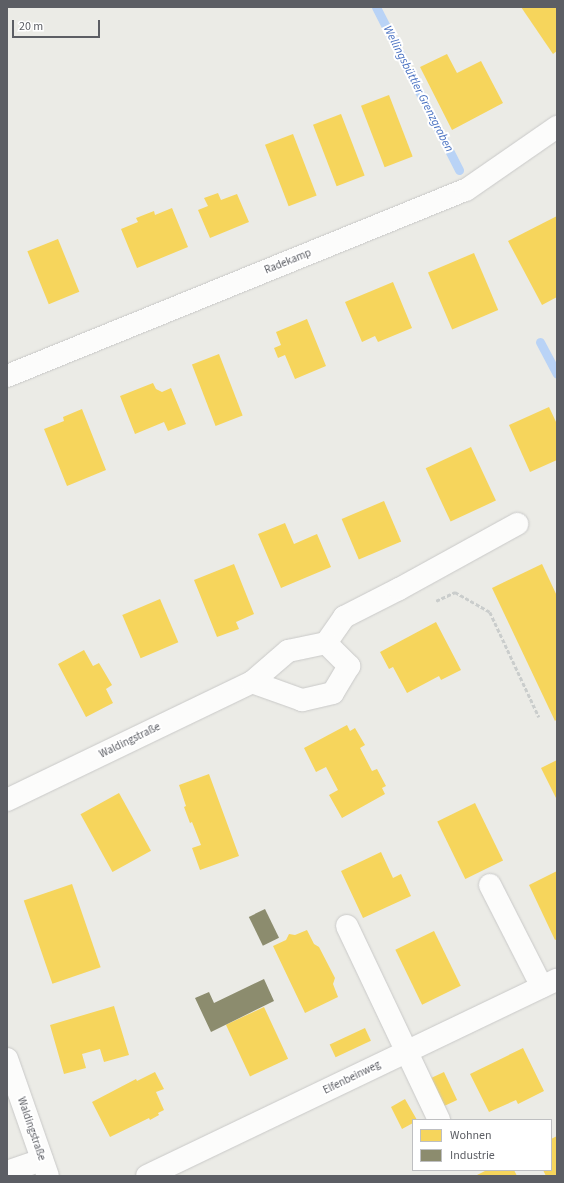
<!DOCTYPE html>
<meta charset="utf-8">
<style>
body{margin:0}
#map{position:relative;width:564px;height:1183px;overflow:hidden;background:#ebebe6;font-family:"Source Sans 3",sans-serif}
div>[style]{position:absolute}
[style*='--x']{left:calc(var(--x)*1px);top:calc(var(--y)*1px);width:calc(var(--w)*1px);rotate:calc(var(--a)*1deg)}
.homes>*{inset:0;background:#f6d55c;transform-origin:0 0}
.industry>*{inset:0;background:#8c8c6e;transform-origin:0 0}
.stream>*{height:9px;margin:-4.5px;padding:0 4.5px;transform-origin:4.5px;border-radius:4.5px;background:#b9d3f6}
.path>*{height:2.5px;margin-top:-1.25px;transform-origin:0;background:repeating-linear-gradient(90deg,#cacdcc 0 4px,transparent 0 6px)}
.roads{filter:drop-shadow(0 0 1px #c9c9c8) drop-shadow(0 0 1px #c9c9c8)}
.minor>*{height:22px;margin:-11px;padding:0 11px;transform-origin:11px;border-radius:11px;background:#fcfcfb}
span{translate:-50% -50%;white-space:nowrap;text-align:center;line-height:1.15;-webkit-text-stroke:4px #fff;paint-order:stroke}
.street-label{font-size:11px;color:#5c5e64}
.water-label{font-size:12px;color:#4770c1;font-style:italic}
.frame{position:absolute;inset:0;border:8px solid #5c5e64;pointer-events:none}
.legend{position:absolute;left:412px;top:1119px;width:140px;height:52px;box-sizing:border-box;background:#fff;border:1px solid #bebfc1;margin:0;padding:5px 7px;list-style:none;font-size:12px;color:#5c5e64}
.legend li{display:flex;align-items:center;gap:8px;height:20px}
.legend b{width:20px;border:1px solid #bebfc1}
.scale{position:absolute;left:12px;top:20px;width:88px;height:18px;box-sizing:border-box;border:2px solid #5c5e64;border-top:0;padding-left:5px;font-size:12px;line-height:14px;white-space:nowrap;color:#5c5e64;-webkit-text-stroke:3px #fff;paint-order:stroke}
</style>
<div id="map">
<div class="homes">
<i style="clip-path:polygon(521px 7px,557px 7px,557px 51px,553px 54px)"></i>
<i style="clip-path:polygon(447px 54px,457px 73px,481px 61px,503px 103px,452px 130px,420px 67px)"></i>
<i style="left:389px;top:95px;width:66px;height:30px;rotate:69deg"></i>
<i style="left:341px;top:114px;width:66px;height:30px;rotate:69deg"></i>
<i style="left:293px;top:134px;width:66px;height:30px;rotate:69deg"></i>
<i style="clip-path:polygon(218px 193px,221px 200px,237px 194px,249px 222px,210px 238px,198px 210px,208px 206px,204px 198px)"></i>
<i style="clip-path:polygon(172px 208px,188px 247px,137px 268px,121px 229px,138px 222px,136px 218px,154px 211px,155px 215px)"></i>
<i style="clip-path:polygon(557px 216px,557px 297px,542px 305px,508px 241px)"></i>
<i style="left:58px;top:239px;width:57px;height:33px;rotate:68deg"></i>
<i style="left:474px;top:253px;width:62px;height:50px;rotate:67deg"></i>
<i style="clip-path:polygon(393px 282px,412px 328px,378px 342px,375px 336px,362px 342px,345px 302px)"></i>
<i style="clip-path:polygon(307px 319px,326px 366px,295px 379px,285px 355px,278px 358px,274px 348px,281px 345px,276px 332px)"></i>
<i style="left:219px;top:354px;width:66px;height:29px;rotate:69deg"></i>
<i style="clip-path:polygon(153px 383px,156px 389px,162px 392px,171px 388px,186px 424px,168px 431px,164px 422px,135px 434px,120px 396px)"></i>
<i style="clip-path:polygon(549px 407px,557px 424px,557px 460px,530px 472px,509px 425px)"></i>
<i style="clip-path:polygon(82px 409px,106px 470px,67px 486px,44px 429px,64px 421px,63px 417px)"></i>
<i style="left:471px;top:447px;width:59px;height:50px;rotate:65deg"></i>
<i style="left:384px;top:501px;width:44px;height:46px;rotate:67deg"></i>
<i style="clip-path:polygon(285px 523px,294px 544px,317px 534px,331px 567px,281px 588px,258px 534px)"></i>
<i style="clip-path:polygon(234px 564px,254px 614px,236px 622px,239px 629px,217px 637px,194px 580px)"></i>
<i style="clip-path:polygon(542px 564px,557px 596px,557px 719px,555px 721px,492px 588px)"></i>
<i style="left:160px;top:599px;width:47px;height:41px;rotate:67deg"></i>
<i style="clip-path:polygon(436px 622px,461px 670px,441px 680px,439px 676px,407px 693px,393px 667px,389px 669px,380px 652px)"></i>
<i style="clip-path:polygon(84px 650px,93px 666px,99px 663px,112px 685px,106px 689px,113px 703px,86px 717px,58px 664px)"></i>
<i style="clip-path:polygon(347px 725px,350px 731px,355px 728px,365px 745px,360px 748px,372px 771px,377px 769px,386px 786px,382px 788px,385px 794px,342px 818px,329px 795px,338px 790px,326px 767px,316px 772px,304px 748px)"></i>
<i style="clip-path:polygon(557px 760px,557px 800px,541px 768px)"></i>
<i style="clip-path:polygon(209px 774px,239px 856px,200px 870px,192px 848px,201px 845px,192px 822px,190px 823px,184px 807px,186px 806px,179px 785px)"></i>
<i style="left:119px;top:793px;width:66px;height:44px;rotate:61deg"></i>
<i style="left:475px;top:803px;width:64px;height:42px;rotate:64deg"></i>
<i style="clip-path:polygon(381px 852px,393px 878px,401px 874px,411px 896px,363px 918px,341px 871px)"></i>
<i style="clip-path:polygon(557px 871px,557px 939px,555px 940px,529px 885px)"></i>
<i style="left:72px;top:884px;width:88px;height:51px;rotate:71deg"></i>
<i style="clip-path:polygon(307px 930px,314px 944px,319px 947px,335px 978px,333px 984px,338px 997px,305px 1013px,273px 946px,286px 940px,289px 934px,295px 935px)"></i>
<i style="left:434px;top:931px;width:61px;height:43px;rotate:64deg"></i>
<i style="clip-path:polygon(114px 1006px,129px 1055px,104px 1062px,100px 1049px,82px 1054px,86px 1068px,64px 1074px,50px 1025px)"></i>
<i style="left:264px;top:1007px;width:57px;height:42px;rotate:65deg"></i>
<i style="left:365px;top:1028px;width:14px;height:39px;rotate:65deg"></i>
<i style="clip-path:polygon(523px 1048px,544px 1091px,518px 1104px,516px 1100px,489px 1112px,470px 1074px)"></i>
<i style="clip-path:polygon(155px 1072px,164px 1089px,156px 1092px,164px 1110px,158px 1113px,159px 1115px,150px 1120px,149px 1118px,110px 1137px,92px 1102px,136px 1079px,137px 1081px)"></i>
<i style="left:444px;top:1072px;width:31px;height:16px;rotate:65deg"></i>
<i style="clip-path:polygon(405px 1099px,417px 1120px,413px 1120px,413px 1123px,402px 1129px,391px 1107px)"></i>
<i style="clip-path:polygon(557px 1136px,557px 1176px,546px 1176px,543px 1170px,551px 1170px,551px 1139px)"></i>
<i style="clip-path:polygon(487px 1170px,514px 1170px,517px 1176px,475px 1176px)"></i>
</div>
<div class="industry">
<i style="left:265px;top:909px;width:32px;height:18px;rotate:64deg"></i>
<i style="clip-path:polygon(264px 979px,274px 1001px,211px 1032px,195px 998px,209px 992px,214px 1003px)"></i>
</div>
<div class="stream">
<i style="--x:376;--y:7;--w:183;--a:63"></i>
<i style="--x:540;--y:342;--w:36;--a:62"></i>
</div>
<div class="path">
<i style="--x:436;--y:601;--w:21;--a:-25"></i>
<i style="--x:455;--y:592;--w:40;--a:29.7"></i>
<i style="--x:490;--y:612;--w:116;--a:65"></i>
</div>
<div class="roads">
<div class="minor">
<i style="--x:7;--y:376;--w:495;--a:-22.1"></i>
<i style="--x:466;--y:190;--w:111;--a:-34.7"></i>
<i style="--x:326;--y:643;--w:32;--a:-55"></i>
<i style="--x:344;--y:617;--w:62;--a:-27"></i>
<i style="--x:399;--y:589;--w:135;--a:-28.8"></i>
<i style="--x:7;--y:800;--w:272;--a:-25.7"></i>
<i style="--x:252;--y:682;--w:48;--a:-40.7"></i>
<i style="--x:288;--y:651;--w:39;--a:-12"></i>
<i style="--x:326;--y:643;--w:33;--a:45"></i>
<i style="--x:349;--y:666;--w:31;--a:121"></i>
<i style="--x:333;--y:693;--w:32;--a:167"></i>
<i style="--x:302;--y:700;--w:53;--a:-160.2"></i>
<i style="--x:490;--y:885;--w:114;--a:63"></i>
<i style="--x:347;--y:926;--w:215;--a:64.6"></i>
<i style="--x:7;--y:1059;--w:124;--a:70.7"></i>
<i style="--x:7;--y:1172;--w:37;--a:-19"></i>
<i style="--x:147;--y:1176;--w:454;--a:-25.6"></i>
</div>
</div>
<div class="street-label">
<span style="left:288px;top:262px;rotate:-22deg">Radekamp</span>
<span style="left:130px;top:741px;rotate:-26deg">Waldingstraße</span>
<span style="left:352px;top:1078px;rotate:-26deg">Elfenbeinweg</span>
<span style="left:31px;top:1129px;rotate:71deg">Waldingstraße</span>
</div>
<div class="water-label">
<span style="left:418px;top:89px;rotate:63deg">Wellingsbüttler Grenzgraben</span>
</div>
<div class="frame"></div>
<ul class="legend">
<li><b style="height:11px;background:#f6d55c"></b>Wohnen</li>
<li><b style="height:11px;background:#8c8c6e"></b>Industrie</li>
</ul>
<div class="scale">20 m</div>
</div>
